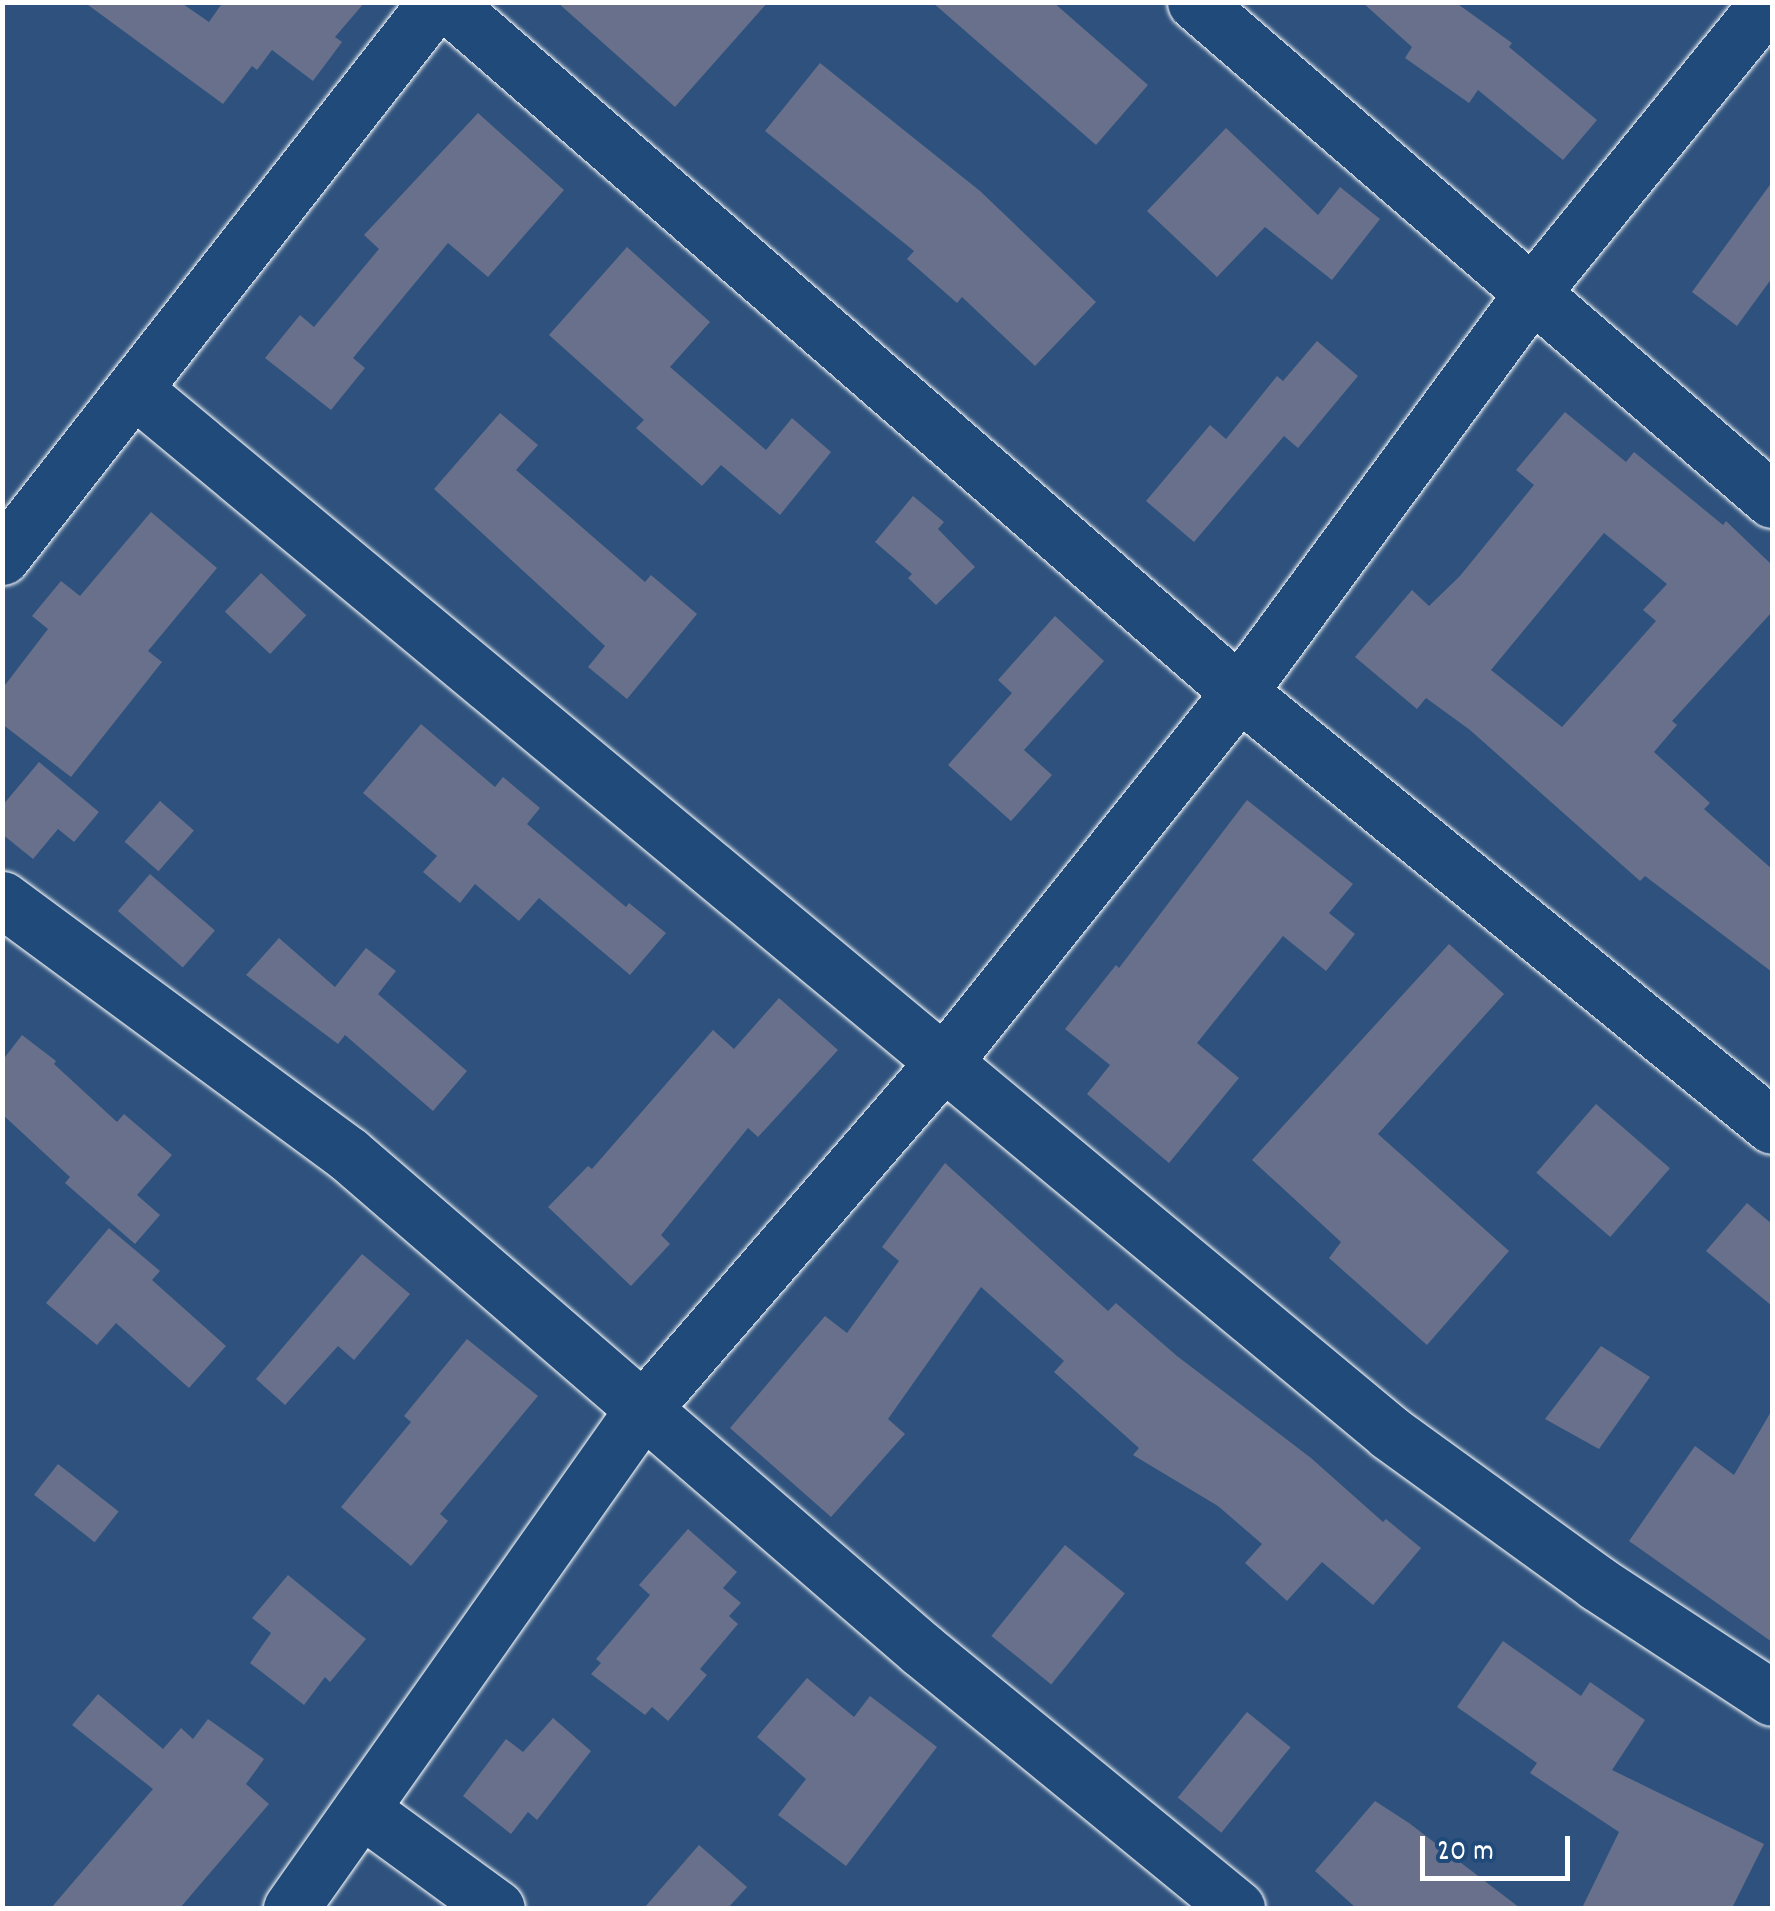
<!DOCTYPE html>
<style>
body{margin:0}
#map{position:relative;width:1775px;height:1911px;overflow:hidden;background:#2e527d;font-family:Dekko,sans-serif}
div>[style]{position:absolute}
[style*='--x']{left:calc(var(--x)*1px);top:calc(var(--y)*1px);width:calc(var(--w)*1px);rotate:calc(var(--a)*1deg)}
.building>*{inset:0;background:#68708b;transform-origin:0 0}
.roads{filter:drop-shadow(0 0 2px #fff) drop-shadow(0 0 2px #fff)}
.minor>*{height:55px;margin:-27.5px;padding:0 27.5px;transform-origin:27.5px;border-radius:27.5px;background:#1f4a7a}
span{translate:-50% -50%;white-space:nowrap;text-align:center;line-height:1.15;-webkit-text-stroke:9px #1f4a7a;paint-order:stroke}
.frame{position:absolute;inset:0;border:5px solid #fff;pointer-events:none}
.scale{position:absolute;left:1420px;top:1836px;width:150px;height:45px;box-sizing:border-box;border:5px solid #fff;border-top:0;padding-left:12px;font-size:30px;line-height:35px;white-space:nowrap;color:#fff;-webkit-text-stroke:8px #1f4a7a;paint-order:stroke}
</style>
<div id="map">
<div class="building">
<i style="clip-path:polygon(84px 2px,180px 2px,209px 22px,223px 2px,365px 2px,335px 37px,342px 42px,313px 81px,272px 50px,257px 70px,252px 66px,223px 104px)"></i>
<i style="clip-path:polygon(557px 2px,768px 2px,675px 107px)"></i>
<i style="clip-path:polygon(932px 2px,1053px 2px,1148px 85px,1096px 145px)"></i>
<i style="clip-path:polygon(1362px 2px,1455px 2px,1512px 43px,1509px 47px,1597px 120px,1563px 160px,1478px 90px,1469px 103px,1405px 58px,1412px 47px)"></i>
<i style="clip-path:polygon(820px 63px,980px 191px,1096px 302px,1035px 366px,962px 297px,957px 303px,907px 259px,914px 251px,765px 131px)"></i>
<i style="clip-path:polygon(478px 113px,564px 190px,488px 277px,448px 243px,353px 358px,365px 368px,331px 410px,265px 358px,300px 315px,314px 327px,379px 249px,364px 235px)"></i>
<i style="clip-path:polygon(1226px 128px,1318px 215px,1340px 187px,1380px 219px,1332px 280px,1265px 227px,1217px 277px,1147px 211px)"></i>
<i style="clip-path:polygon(1772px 182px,1772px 278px,1737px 326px,1692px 292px)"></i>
<i style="clip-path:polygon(627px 247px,710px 322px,670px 367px,766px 450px,792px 418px,831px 452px,780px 515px,721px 465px,702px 486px,636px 428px,644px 420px,549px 335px)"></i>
<i style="clip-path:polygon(1317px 341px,1358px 376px,1298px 448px,1284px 436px,1194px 542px,1146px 501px,1210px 425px,1226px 439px,1277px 376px,1283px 381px)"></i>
<i style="clip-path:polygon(evenodd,1565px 412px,1626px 462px,1634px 452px,1723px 525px,1726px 521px,1772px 565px,1772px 612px,1672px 721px,1677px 725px,1654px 752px,1710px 803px,1704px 809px,1772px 869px,1772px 972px,1645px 876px,1640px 881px,1470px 730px,1426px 698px,1417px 709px,1355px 657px,1412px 590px,1429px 606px,1460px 576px,1534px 485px,1516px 470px,1565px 412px,1604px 533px,1667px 584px,1643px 610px,1656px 621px,1562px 727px,1491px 670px,1604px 533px)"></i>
<i style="clip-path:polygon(500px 413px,538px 445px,516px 470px,645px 582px,651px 575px,697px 614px,627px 699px,588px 667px,605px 646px,434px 489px)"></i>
<i style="clip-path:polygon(913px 496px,944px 522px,938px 529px,975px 567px,936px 605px,908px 578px,912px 574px,875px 542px)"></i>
<i style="clip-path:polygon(151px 512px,217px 568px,148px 651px,162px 662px,71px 777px,2px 724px,2px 689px,48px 629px,32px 616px,61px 581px,80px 596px)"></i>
<i style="left:261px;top:573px;width:62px;height:53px;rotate:43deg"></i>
<i style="clip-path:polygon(1055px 616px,1104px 661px,1024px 750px,1052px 775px,1011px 821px,948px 765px,1012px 693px,998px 680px)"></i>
<i style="clip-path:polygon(421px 724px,495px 787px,503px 777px,540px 808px,527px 824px,626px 907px,629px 903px,666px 933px,630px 975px,539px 898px,519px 921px,475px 884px,460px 903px,423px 872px,437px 856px,363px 793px)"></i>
<i style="clip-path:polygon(39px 762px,99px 812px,74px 842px,58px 829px,33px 859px,2px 834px,2px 806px)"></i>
<i style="clip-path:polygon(1247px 800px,1353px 884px,1329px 913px,1355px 934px,1326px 971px,1283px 936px,1197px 1043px,1239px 1078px,1169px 1163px,1087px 1094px,1110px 1065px,1065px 1029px,1116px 965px,1119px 968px)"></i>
<i style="left:160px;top:801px;width:45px;height:54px;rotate:41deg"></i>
<i style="left:150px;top:874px;width:86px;height:49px;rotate:41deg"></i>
<i style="clip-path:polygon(279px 938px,335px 987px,366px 948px,396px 971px,378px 994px,467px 1071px,433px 1111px,345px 1035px,338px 1044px,246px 975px)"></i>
<i style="clip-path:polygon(1449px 944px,1504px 994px,1378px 1134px,1509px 1251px,1427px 1345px,1329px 1258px,1341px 1242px,1252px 1160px)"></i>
<i style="clip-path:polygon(779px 998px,838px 1050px,758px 1137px,748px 1128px,661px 1235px,670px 1244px,631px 1286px,548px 1207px,588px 1166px,592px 1169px,713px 1030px,734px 1049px)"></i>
<i style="clip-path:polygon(22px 1035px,56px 1061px,54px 1064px,117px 1122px,124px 1114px,172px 1155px,137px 1195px,160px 1215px,135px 1244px,65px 1183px,70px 1177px,2px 1114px,2px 1061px)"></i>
<i style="left:1596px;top:1104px;width:98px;height:91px;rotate:41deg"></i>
<i style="clip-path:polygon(945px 1163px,1108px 1311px,1116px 1303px,1177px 1356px,1311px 1458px,1383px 1522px,1386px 1519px,1421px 1548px,1373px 1605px,1322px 1562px,1287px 1601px,1245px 1563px,1262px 1544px,1218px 1506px,1133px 1455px,1139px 1448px,1054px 1372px,1064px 1361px,981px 1287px,888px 1419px,905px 1434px,831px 1517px,730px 1428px,825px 1316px,847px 1333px,899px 1261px,882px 1247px)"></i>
<i style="clip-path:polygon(1747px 1203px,1772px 1224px,1772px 1306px,1706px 1251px)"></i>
<i style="clip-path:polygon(109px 1228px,160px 1271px,152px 1280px,226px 1346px,189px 1388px,116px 1323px,97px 1345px,46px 1303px)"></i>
<i style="clip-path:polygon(362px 1254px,410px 1294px,354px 1360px,338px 1346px,285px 1405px,256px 1379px)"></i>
<i style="clip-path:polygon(467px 1339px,538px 1396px,440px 1514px,448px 1521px,411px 1566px,341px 1507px,411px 1422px,404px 1416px)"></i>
<i style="clip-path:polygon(1601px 1346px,1650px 1377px,1599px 1449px,1545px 1419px)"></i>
<i style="clip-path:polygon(1772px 1410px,1772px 1642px,1629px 1541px,1695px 1446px,1734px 1475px)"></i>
<i style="left:58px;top:1464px;width:77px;height:39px;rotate:38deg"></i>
<i style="clip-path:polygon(688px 1529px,737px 1572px,723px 1588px,741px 1603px,729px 1616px,738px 1624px,700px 1669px,707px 1675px,668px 1721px,652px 1707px,645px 1715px,591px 1674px,601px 1663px,596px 1659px,650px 1595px,639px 1585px)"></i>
<i style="left:1065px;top:1545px;width:77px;height:117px;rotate:39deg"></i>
<i style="clip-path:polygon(288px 1575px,366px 1639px,330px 1682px,325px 1677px,304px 1705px,250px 1663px,271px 1633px,252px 1618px)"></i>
<i style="clip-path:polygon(1503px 1641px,1581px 1696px,1590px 1682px,1645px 1720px,1612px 1770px,1764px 1844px,1732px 1908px,1582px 1908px,1619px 1832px,1530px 1773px,1537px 1763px,1457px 1707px)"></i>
<i style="clip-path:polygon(807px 1678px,854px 1717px,870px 1696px,937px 1747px,846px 1866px,778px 1815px,806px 1779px,757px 1737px)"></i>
<i style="clip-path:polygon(98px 1694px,163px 1749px,181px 1728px,193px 1739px,208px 1719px,264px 1759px,246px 1784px,269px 1804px,180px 1908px,51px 1908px,153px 1789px,72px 1725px)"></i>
<i style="left:1247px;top:1712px;width:56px;height:110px;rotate:39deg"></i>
<i style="clip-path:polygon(553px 1718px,591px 1751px,537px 1820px,528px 1812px,511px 1834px,463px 1796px,506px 1739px,523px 1752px)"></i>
<i style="clip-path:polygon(1375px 1801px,1409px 1823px,1520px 1908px,1356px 1908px,1315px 1871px)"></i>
<i style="clip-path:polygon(699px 1845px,747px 1887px,728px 1908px,644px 1908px)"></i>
</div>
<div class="roads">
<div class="minor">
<i style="--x:445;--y:2;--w:1052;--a:40.99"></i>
<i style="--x:1239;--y:692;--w:687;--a:39.15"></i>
<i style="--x:1195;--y:2;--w:762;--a:40.8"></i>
<i style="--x:136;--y:391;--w:1630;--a:39.72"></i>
<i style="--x:1390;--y:1433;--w:256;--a:35.9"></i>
<i style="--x:1597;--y:1583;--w:209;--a:33.3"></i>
<i style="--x:2;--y:557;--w:705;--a:-51.98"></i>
<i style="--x:2;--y:899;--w:430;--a:36.4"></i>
<i style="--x:348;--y:1154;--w:759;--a:40.83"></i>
<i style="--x:922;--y:1650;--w:407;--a:39.3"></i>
<i style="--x:361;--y:1809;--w:168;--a:36.1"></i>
<i style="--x:291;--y:1908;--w:611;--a:-54.8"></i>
<i style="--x:643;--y:1409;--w:459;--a:-49.1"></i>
<i style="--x:944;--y:1062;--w:473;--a:-51.4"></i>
<i style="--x:1239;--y:692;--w:494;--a:-53.7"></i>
<i style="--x:1531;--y:294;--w:376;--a:-50.9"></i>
</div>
</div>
<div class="frame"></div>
<div class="scale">20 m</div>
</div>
